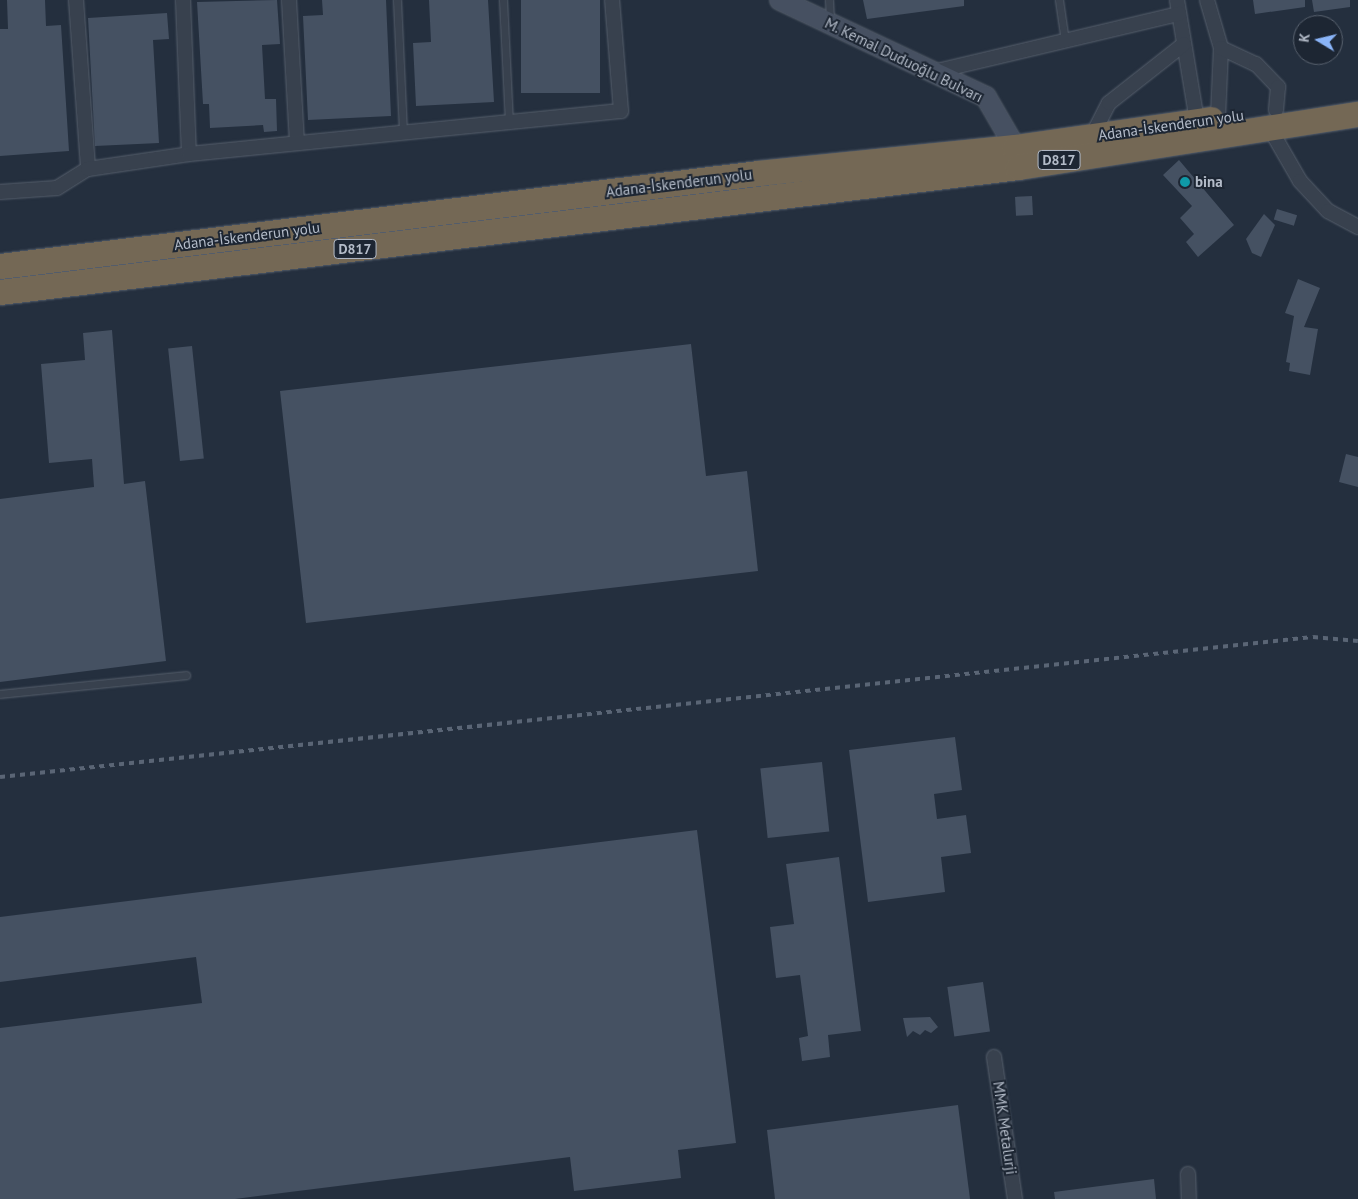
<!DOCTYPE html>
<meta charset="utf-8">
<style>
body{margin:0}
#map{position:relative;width:1358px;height:1199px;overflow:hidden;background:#242f3e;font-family:"PT Sans",sans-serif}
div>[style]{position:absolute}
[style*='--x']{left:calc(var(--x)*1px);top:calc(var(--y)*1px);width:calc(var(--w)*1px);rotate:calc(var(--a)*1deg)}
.building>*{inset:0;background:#455162;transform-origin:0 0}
.roads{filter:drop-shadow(0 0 1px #565f6c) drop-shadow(0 0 1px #565f6c)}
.lane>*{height:7px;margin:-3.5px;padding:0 3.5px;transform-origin:3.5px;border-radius:3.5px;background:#38414e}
.street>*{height:14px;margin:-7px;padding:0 7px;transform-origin:7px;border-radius:7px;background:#38414e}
.secondary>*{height:20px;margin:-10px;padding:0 10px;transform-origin:10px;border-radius:10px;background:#465061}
.highway>*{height:25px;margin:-12.5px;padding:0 12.5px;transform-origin:12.5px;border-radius:12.5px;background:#746855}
.rail>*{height:4px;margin-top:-2px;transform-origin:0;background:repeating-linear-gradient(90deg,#5a6575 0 5px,transparent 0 10px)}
.dots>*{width:14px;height:14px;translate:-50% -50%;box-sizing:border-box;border:2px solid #1d2633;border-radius:50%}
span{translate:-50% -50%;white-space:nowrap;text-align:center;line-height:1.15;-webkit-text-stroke:4px #1d2633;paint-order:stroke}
.shield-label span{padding:1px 4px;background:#1d2633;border:1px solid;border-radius:4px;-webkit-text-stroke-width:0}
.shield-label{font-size:14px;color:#b4bcc9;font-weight:700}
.street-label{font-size:15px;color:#b4bcc9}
.poi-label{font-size:15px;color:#b4bcc9;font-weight:700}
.left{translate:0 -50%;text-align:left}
.north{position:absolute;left:1293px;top:15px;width:50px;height:50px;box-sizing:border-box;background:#1d2633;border:1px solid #59626f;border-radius:50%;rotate:279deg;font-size:14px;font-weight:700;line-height:20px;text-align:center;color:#b4bcc9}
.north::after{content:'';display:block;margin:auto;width:18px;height:22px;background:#8ab4f8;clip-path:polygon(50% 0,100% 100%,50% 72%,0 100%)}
</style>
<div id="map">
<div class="building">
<i style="clip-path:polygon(7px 0,45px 0,46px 26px,61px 25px,69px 151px,0 156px,0 29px,8px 29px)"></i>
<i style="clip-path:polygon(277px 0,280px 44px,262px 45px,265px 99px,276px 99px,277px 131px,264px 132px,263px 125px,210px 128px,209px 104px,203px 104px,197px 2px)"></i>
<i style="clip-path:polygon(322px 0,386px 0,391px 116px,308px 120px,303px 16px,323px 15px)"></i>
<i style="clip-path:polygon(429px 0,488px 0,494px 102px,416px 106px,413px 43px,431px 42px)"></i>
<i style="left:521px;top:0;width:79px;height:93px"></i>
<i style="clip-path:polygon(863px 0,964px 0,964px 6px,867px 19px)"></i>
<i style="clip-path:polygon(1253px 0,1305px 0,1305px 7px,1255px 14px)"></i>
<i style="clip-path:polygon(1312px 0,1350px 0,1350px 7px,1314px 12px)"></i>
<i style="clip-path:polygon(167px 13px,169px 39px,153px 40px,159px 143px,95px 146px,88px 18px)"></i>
<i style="clip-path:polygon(1179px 160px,1234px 225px,1198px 257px,1186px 242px,1194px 234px,1180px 218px,1192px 206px,1163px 175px)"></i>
<i style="left:1032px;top:196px;width:19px;height:17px;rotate:87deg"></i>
<i style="left:1277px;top:209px;width:21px;height:11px;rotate:17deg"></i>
<i style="clip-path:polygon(1264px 214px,1275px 225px,1261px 257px,1252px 253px,1246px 239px)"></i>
<i style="clip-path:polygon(1298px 279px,1320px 288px,1304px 327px,1318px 329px,1310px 375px,1289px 371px,1290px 363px,1286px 362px,1294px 316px,1285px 313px)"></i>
<i style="clip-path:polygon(112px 330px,124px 484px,145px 481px,166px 661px,0 682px,0 499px,94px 487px,92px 459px,49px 463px,41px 364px,85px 360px,83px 333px)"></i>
<i style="clip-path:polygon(691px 344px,706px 476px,747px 471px,758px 571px,306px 623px,280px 391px)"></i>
<i style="left:192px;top:346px;width:113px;height:24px;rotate:84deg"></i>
<i style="clip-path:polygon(1346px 454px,1358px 457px,1358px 487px,1339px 482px)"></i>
<i style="clip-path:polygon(955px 737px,962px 790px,934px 794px,937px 819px,966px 815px,971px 853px,941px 857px,945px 892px,868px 902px,849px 750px)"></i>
<i style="left:822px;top:762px;width:70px;height:62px;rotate:84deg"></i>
<i style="clip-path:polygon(697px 830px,736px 1143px,678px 1150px,681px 1178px,574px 1191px,570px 1157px,235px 1199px,0 1199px,0 1028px,202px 1003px,196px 957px,0 982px,0 917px)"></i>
<i style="clip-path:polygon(839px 857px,861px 1031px,828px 1035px,830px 1057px,802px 1061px,799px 1038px,808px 1036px,800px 975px,776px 978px,770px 927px,794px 924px,786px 864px)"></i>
<i style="left:983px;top:982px;width:50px;height:36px;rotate:82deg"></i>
<i style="clip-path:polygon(930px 1017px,938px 1027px,931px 1033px,925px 1030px,920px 1035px,913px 1031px,907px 1037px,903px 1018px)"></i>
<i style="clip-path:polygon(958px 1105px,970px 1199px,775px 1199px,767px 1130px)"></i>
<i style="clip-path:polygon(1154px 1179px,1156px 1199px,1055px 1199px,1054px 1192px)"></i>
</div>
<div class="roads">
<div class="lane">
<i style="--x:397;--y:0;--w:132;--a:87.4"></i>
<i style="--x:503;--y:0;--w:122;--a:87.2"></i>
<i style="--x:829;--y:0;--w:20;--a:87"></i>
<i style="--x:1059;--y:0;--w:41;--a:81.7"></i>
<i style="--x:0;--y:694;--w:187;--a:-5.8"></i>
</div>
<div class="street">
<i style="--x:76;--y:0;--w:169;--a:85.9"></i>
<i style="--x:183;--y:0;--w:154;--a:87.8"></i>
<i style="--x:289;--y:0;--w:142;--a:86.8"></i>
<i style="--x:1177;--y:0;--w:123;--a:80.6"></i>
<i style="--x:1207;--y:0;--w:50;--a:73.7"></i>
<i style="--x:1221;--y:48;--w:70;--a:92.5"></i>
<i style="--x:1221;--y:48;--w:38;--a:25"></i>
<i style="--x:1256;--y:64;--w:32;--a:46"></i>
<i style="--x:1278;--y:87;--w:23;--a:95"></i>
<i style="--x:933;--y:72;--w:253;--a:-13.3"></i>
<i style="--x:1269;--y:127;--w:62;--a:60.1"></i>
<i style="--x:1300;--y:181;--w:41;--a:47"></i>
<i style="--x:1328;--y:211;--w:34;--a:28"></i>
<i style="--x:1092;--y:136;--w:37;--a:-63"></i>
<i style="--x:1109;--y:103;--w:95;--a:-38.2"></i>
<i style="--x:0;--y:192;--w:57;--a:-4"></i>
<i style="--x:57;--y:188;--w:36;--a:-32"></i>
<i style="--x:88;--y:169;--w:102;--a:-8.4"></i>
<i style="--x:189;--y:154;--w:434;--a:-5.7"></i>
<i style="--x:621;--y:111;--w:111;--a:-94.6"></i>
<i style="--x:994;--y:1057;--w:144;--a:81.6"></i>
<i style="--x:1188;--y:1174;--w:25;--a:88"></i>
</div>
<div class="secondary">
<i style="--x:780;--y:0;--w:228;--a:25.2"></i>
<i style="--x:986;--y:97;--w:58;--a:59.9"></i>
<i style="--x:1015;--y:147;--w:12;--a:81"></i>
</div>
<div class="highway">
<i style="--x:0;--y:266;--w:764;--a:-6.99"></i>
<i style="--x:758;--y:173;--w:258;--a:-5.8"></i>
<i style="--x:1015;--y:147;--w:198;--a:-8.1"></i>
<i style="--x:0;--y:292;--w:1026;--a:-7"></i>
<i style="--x:1018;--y:167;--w:344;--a:-8.9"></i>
</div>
</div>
<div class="rail">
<i style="--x:0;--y:777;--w:1320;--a:-6.09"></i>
<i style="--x:1313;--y:637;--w:45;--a:5.1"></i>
</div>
<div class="dots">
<i style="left:1185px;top:182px;background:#0f9aa8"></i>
</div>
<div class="shield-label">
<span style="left:1059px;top:160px">D817</span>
<span style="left:355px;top:249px">D817</span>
</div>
<div class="street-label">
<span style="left:904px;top:60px;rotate:26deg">M. Kemal Duduoğlu Bulvarı</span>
<span style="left:1171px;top:125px;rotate:-8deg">Adana-İskenderun yolu</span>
<span style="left:679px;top:183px;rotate:-7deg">Adana-İskenderun yolu</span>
<span style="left:247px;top:236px;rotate:-7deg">Adana-İskenderun yolu</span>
<span style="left:1005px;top:1128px;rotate:82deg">MMK Metalurji</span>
</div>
<div class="poi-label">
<span class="left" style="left:1195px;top:182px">bina</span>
</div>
<div class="north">K</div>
</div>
